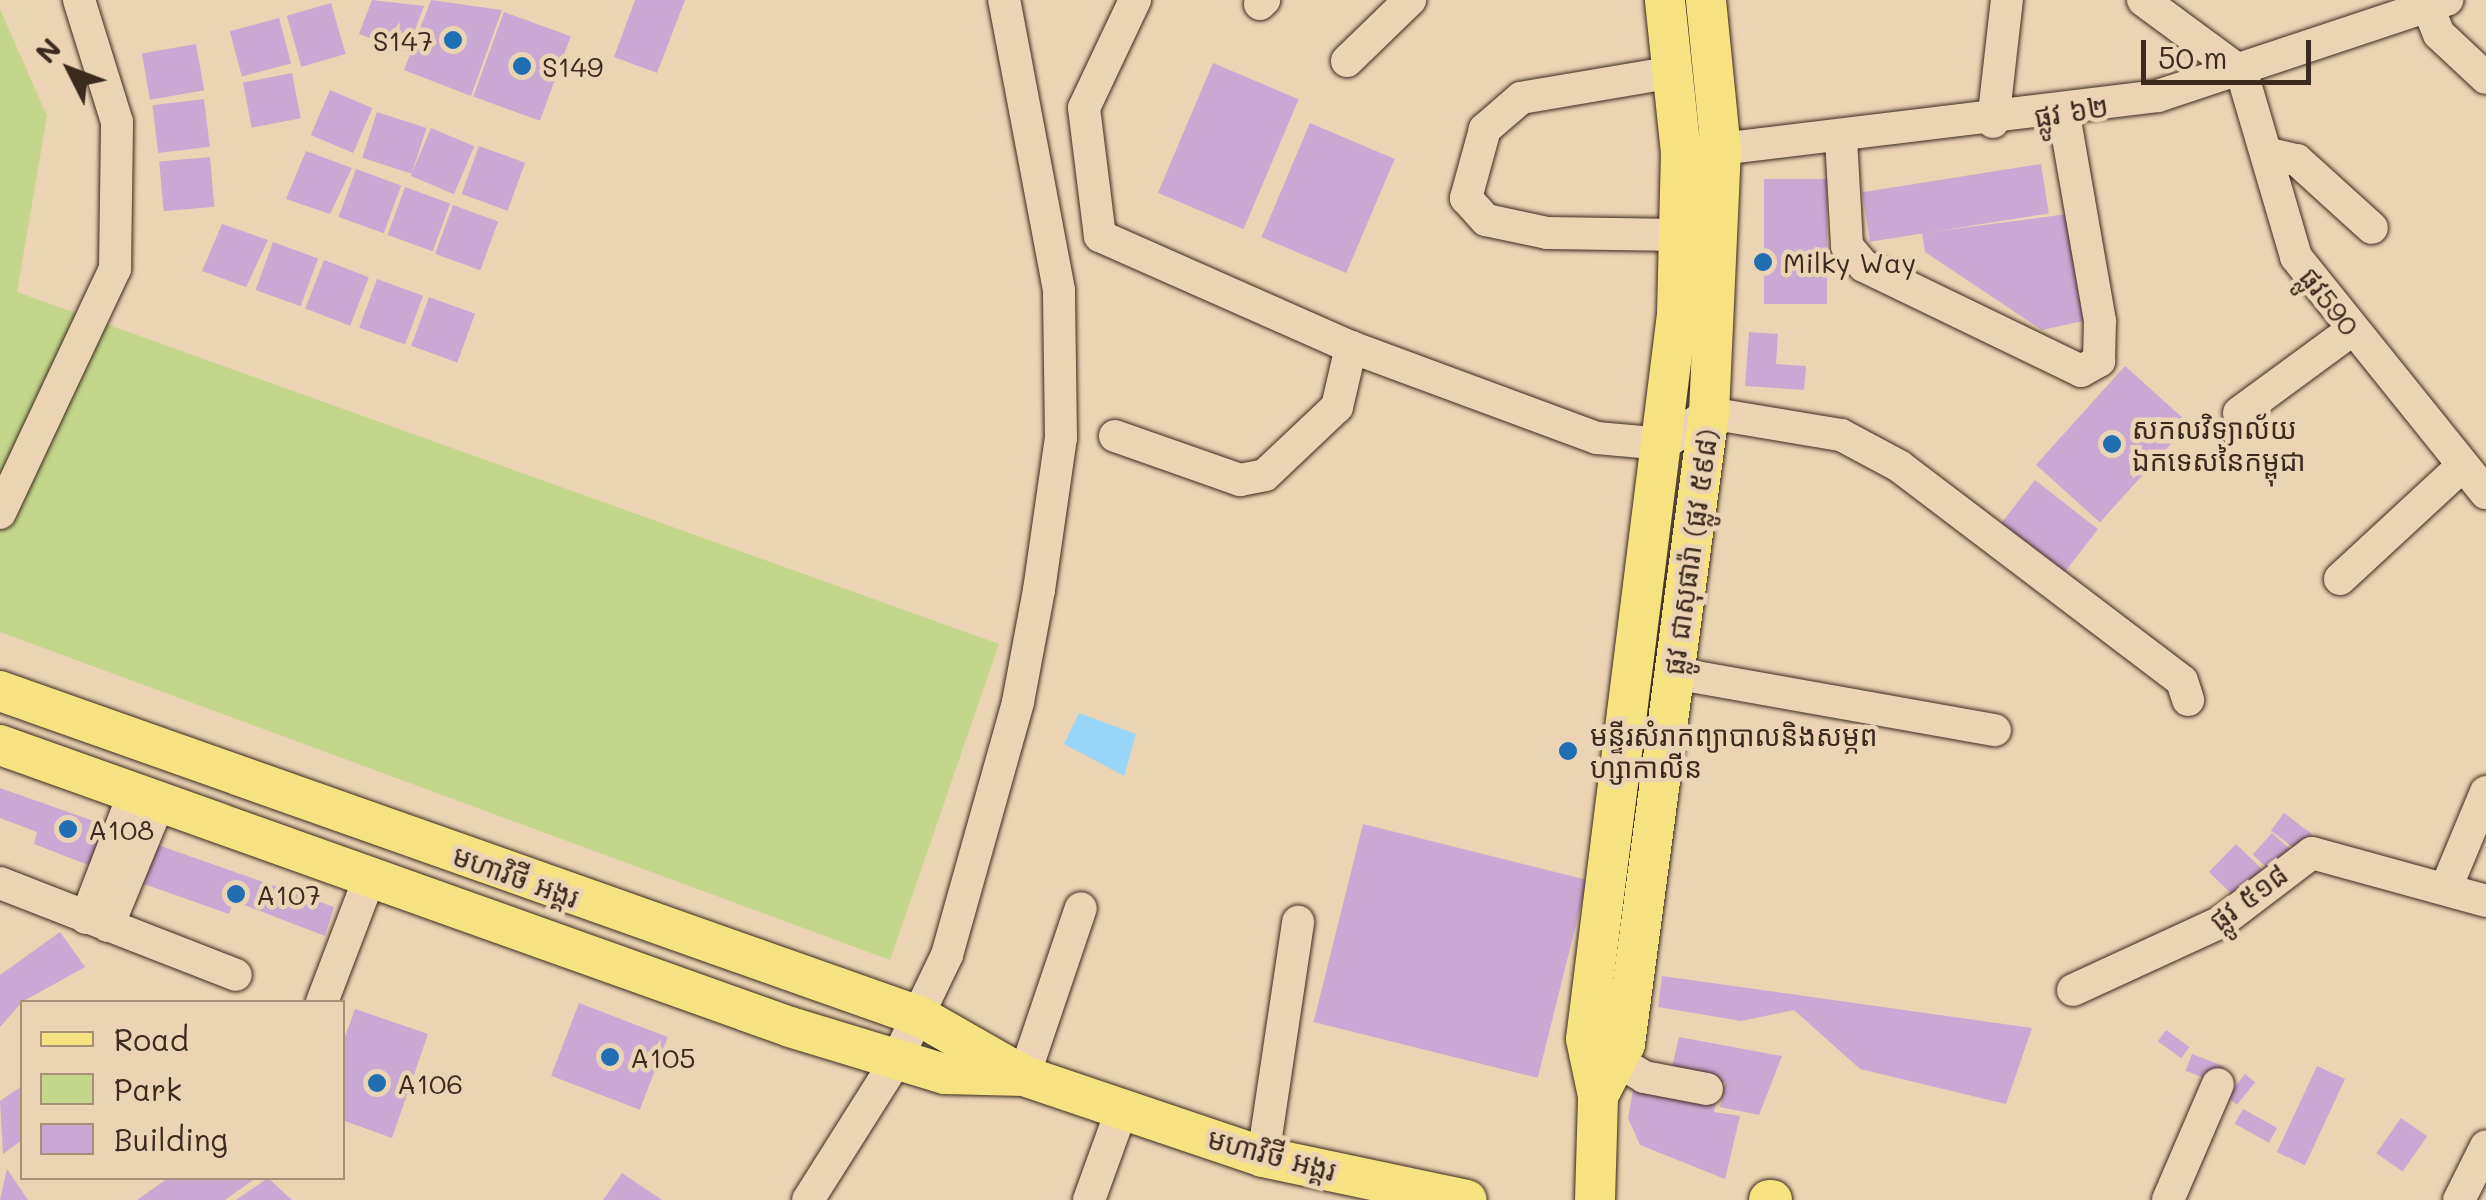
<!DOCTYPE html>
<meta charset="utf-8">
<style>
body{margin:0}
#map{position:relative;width:2486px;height:1200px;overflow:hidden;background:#ead4b3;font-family:Mali,"Noto Sans Khmer",sans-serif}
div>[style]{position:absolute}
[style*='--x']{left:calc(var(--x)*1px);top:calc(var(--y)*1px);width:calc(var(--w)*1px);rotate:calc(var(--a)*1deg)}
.green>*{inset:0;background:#c3d68b}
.water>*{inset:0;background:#9ad5fa}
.building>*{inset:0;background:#caa8d3;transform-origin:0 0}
.roads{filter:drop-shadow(0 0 2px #3b2a1e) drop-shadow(0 0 2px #3b2a1e)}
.minor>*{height:32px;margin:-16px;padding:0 16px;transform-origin:16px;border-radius:16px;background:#ead4b3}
.major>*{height:40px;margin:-20px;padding:0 20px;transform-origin:20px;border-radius:20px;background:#f7e281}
.dots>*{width:28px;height:28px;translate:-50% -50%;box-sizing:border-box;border:5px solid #ead4b3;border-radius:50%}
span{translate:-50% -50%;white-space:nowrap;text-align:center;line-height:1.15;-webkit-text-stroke:9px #ead4b3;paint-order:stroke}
.poi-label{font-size:28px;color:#3b2a1e}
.right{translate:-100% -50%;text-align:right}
.left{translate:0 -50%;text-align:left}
.street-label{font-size:28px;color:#3b2a1e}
.legend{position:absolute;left:20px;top:1000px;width:325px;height:180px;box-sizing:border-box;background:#ead4b3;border:2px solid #a49077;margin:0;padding:12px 18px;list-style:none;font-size:30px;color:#3b2a1e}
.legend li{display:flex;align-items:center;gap:20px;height:50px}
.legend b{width:50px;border:2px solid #a49077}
.north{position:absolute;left:20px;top:20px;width:100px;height:100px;-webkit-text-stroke:8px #ead4b3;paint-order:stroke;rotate:312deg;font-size:28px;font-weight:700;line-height:40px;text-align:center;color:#3b2a1e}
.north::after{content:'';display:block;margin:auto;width:35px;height:45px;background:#3b2a1e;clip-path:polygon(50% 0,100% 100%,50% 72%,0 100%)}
.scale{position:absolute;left:2141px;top:40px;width:170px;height:45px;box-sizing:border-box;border:5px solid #3b2a1e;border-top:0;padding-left:12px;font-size:30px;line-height:35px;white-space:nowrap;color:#3b2a1e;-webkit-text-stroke:8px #ead4b3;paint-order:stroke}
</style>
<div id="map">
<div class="green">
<i style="clip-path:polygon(0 9px,47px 116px,17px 292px,999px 644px,890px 960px,0 632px)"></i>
</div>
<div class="water">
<i style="clip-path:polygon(1079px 713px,1136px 734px,1124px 776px,1064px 744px)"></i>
</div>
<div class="building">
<i style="clip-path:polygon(372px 0,424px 6px,407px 51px,359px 34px)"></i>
<i style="clip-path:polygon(431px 0,502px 10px,471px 96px,404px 70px)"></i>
<i style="clip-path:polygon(635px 0,685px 0,657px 73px,614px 57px)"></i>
<i style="left:331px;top:3px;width:53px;height:46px;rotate:74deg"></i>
<i style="left:504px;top:12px;width:71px;height:90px;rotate:20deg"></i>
<i style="left:279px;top:18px;width:47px;height:51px;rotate:75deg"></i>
<i style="left:196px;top:44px;width:47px;height:55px;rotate:80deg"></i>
<i style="left:1213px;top:63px;width:93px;height:141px;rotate:23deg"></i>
<i style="left:292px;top:73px;width:46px;height:50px;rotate:79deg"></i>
<i style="left:330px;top:90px;width:46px;height:49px;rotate:23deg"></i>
<i style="left:204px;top:99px;width:48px;height:52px;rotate:83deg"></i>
<i style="left:377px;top:112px;width:52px;height:48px;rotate:18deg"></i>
<i style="left:1310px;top:123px;width:92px;height:124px;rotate:23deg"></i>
<i style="left:431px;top:128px;width:47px;height:52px;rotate:23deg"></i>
<i style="left:479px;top:146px;width:49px;height:51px;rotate:20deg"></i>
<i style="clip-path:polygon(306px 151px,352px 168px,330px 214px,286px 199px)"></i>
<i style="left:210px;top:157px;width:50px;height:51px;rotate:85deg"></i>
<i style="left:2041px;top:164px;width:50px;height:181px;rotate:81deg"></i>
<i style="left:356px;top:169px;width:48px;height:51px;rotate:20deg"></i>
<i style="left:1827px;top:179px;width:125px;height:63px;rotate:90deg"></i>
<i style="left:405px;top:187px;width:48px;height:51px;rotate:20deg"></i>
<i style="left:453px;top:205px;width:48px;height:52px;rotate:20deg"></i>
<i style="clip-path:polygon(2068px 214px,2083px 321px,2042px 330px,1925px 252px,1922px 233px)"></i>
<i style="clip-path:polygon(222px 224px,268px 240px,246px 287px,202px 271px)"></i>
<i style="left:273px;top:242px;width:48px;height:51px;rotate:20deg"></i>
<i style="left:324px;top:260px;width:48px;height:52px;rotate:21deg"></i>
<i style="left:377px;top:279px;width:49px;height:52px;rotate:20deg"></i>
<i style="left:429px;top:297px;width:49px;height:52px;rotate:20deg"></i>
<i style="clip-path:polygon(1749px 332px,1778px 334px,1776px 364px,1806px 366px,1804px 390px,1745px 386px)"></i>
<i style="left:2125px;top:366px;width:86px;height:133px;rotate:42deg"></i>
<i style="left:2035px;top:480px;width:80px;height:57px;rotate:38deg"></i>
<i style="clip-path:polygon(0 788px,108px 826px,96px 868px,34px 844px,37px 832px,0 818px)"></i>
<i style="left:2284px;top:813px;width:35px;height:22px;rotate:37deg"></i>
<i style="left:1363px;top:824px;width:231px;height:204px;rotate:14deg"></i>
<i style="left:2272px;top:833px;width:30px;height:29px;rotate:42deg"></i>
<i style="left:2236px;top:844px;width:46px;height:39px;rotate:44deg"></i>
<i style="clip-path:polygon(158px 845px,334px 907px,325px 936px,234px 901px,229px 914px,144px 884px)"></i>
<i style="clip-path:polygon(60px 932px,85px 967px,22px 1002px,0 1027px,0 975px)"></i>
<i style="clip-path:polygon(1662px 976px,2032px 1028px,2006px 1104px,1860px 1069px,1794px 1010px,1741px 1021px,1658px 1007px)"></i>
<i style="left:579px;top:1003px;width:95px;height:78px;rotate:21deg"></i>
<i style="clip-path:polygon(355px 1009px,428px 1034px,392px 1138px,342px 1120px,342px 1045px)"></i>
<i style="left:2166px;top:1030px;width:29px;height:14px;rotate:36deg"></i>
<i style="clip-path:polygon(1679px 1037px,1782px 1056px,1759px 1115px,1720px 1107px,1725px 1083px,1671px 1071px)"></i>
<i style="left:2192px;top:1054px;width:34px;height:18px;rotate:21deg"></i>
<i style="left:2317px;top:1066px;width:31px;height:95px;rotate:25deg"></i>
<i style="left:2245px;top:1074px;width:13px;height:29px;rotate:39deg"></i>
<i style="clip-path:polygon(1634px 1084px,1716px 1100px,1714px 1112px,1740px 1116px,1725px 1179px,1640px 1145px,1628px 1118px)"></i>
<i style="clip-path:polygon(22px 1086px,22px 1140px,3px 1154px,0 1101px)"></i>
<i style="left:2243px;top:1109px;width:39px;height:17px;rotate:29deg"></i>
<i style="left:2401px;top:1118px;width:32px;height:43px;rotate:35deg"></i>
<i style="clip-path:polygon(7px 1169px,28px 1200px,0 1200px)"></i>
<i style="clip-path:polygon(622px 1173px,662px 1200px,603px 1200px)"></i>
<i style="clip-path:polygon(168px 1178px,256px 1178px,225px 1200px,137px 1200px)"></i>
<i style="clip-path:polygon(268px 1178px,292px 1200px,236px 1200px)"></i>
</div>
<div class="roads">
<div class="minor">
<i style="--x:1135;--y:0;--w:119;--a:115.3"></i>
<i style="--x:1084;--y:108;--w:129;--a:82.9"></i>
<i style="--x:1100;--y:236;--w:274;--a:23.9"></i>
<i style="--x:1351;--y:347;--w:262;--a:20.3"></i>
<i style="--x:1597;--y:438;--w:67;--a:5.1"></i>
<i style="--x:1664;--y:444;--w:55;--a:-34.6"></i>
<i style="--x:1709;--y:413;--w:134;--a:9.5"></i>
<i style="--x:1841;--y:435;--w:66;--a:28.1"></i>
<i style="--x:1899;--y:466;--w:355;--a:37.2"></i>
<i style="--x:2182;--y:681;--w:20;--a:72"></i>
<i style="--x:2143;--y:0;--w:123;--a:36.4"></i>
<i style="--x:2242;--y:73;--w:192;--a:73.6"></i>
<i style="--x:2296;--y:257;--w:303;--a:51.2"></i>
<i style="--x:1260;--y:4;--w:6;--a:-45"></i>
<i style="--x:2428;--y:7;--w:29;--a:68"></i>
<i style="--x:2439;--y:34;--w:64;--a:43.1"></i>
<i style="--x:1347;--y:61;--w:88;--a:-44.1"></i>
<i style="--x:1674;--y:72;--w:155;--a:170.4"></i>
<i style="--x:1521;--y:98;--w:48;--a:139.3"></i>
<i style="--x:1485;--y:129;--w:72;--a:105.4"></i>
<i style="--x:1466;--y:198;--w:30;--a:48"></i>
<i style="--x:1486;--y:220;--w:62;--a:12"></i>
<i style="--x:1547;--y:233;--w:133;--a:0.9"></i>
<i style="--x:1993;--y:122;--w:123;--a:-83.5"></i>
<i style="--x:1841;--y:138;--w:108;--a:86.8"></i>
<i style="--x:1847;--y:246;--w:26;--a:50"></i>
<i style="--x:1864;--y:266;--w:241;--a:25.8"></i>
<i style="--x:2081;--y:371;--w:21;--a:-29"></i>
<i style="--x:2099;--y:361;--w:40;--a:-88.6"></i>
<i style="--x:2100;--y:321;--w:210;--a:-99.9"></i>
<i style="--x:1696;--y:152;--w:465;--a:-6.9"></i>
<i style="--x:2158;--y:96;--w:305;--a:-18.4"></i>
<i style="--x:2270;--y:154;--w:28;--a:13"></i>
<i style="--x:2297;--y:160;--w:101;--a:42.2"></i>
<i style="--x:2239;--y:413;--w:140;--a:-36.3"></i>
<i style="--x:1115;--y:436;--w:133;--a:19.4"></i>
<i style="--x:1240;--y:480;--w:25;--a:-11"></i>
<i style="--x:1265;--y:475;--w:99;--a:-43.4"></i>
<i style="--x:1337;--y:407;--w:62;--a:-76.9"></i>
<i style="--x:0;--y:513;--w:270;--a:-64.8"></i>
<i style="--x:115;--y:269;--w:147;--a:-89.2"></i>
<i style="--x:117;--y:122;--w:128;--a:-107.3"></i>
<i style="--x:2340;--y:579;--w:165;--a:-42.8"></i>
<i style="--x:1674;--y:673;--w:326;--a:10.1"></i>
<i style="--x:0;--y:883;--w:253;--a:21.3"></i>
<i style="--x:2446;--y:888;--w:104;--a:-67.4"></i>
<i style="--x:86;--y:918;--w:134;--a:-69"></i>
<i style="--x:108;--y:926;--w:134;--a:-67.6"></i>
<i style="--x:2073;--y:990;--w:163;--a:-24.7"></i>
<i style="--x:2221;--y:922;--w:114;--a:-37.2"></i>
<i style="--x:2312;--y:853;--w:180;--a:15.4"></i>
<i style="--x:322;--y:1002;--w:135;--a:-69.1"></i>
<i style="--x:1616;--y:1060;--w:33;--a:31"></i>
<i style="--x:1644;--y:1077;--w:64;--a:10.8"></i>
<i style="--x:1024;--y:1076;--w:177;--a:-71.3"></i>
<i style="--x:1263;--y:1157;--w:238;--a:-81.5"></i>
<i style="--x:808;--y:1200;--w:165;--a:-57.7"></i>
<i style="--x:896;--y:1061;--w:118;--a:-64.3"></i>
<i style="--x:947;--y:955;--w:263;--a:-74.3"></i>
<i style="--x:1018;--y:702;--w:114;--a:-79.4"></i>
<i style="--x:1039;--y:590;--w:154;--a:-81.8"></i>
<i style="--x:1061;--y:438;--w:148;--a:-90.8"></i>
<i style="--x:1059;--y:290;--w:295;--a:-100.7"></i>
<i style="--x:1089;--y:1200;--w:97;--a:-70.1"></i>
<i style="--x:2168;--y:1200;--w:126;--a:-66.7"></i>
<i style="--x:2459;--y:1200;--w:60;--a:-63.4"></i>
</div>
<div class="major">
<i style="--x:0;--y:691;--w:977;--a:19.49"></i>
<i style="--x:921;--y:1017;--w:119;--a:29.8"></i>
<i style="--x:1024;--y:1076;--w:252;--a:18.7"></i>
<i style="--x:1263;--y:1157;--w:208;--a:11.9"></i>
<i style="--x:0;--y:745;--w:839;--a:19.64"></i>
<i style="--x:790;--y:1027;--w:162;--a:16.9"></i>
<i style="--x:945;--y:1074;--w:79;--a:1.5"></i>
<i style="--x:1598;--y:1096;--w:59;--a:-62.6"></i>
<i style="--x:1625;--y:1044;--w:637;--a:-82.42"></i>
<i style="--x:1709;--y:413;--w:262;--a:-87.4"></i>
<i style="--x:1721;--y:151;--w:152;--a:-95.7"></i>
<i style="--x:1595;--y:1200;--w:104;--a:-88.3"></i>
<i style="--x:1598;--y:1096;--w:58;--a:-101.9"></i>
<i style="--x:1586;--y:1039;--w:730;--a:-82.84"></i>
<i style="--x:1677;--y:315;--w:162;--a:-88.6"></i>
<i style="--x:1681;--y:153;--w:154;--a:-96"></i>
<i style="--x:1769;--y:1200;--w:3;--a:0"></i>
</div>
</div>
<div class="dots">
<i style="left:453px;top:40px;background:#1f6fb2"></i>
<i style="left:522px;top:66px;background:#1f6fb2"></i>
<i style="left:1763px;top:262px;background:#1f6fb2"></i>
<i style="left:2112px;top:444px;background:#1f6fb2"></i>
<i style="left:1568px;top:751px;background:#1f6fb2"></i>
<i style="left:68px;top:829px;background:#1f6fb2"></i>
<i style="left:236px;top:894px;background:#1f6fb2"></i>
<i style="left:610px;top:1057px;background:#1f6fb2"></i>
<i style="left:377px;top:1083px;background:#1f6fb2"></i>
</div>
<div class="poi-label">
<span class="right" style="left:433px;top:40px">S147</span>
<span class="left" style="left:542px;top:66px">S149</span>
<span class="left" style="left:1783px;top:262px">Milky Way</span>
<span class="left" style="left:2132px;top:444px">សកលវិទ្យាល័យ<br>ឯកទេសនៃកម្ពុជា</span>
<span class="left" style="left:1590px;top:751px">មន្ទីរសំរាកព្យាបាលនិងសម្ភព<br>ហ្សាកាលីន</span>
<span class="left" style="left:88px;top:829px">A108</span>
<span class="left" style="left:256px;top:894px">A107</span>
<span class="left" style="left:630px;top:1057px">A105</span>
<span class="left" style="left:397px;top:1083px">A106</span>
</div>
<div class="street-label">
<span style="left:2071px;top:111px;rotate:-9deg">ផ្លូវ ៦២</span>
<span style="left:2330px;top:301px;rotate:52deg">ផ្លូវ590</span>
<span style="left:1690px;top:552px;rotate:-82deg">ផ្លូវ ជាសុផារ៉ា (ផ្លូវ ៥៩៨)</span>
<span style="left:516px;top:876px;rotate:20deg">មហាវិថី អង្គរ</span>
<span style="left:2248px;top:897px;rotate:-37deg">ផ្លូវ ៥១៨</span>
<span style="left:1272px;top:1154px;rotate:15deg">មហាវិថី អង្គរ</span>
</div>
<ul class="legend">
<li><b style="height:12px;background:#f7e281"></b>Road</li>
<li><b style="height:28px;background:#c3d68b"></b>Park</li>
<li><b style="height:28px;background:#caa8d3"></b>Building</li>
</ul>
<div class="north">N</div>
<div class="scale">50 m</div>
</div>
